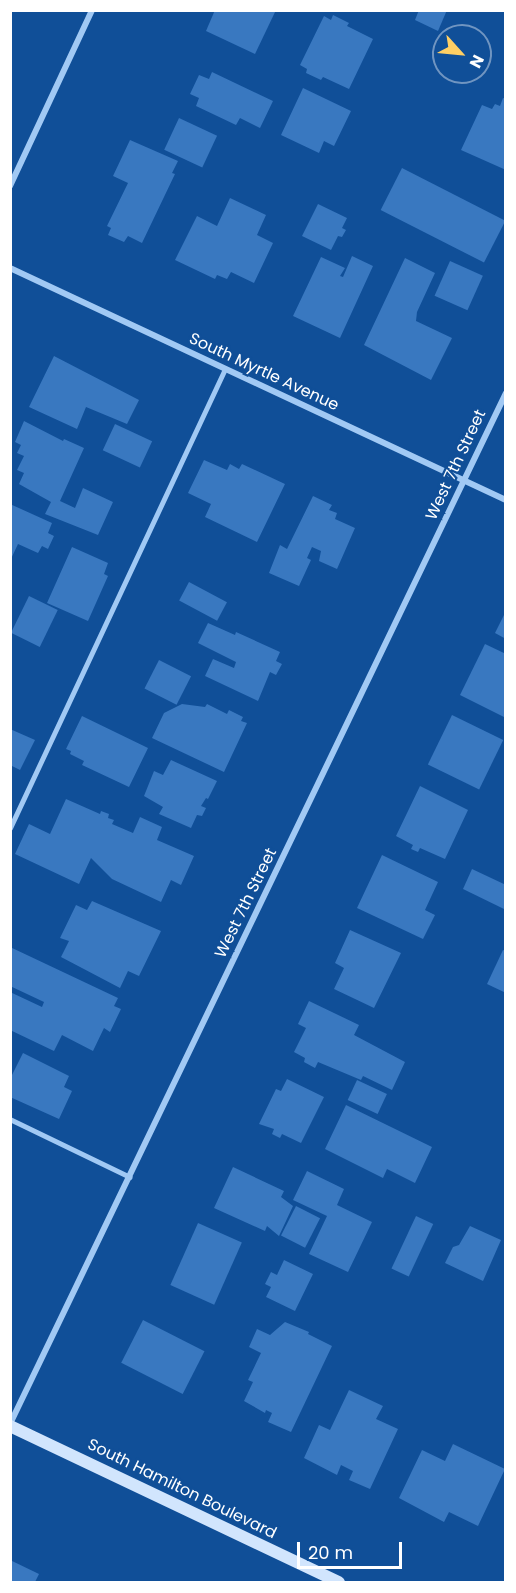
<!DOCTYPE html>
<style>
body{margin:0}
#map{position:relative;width:516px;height:1593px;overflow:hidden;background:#104f98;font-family:Poppins,sans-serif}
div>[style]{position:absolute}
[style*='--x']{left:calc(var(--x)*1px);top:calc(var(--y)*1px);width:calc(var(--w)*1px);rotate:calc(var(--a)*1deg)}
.building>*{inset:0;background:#3978c0;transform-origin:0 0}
.lane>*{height:4.5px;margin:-2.25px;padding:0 2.25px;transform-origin:2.25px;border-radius:2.25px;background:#a1c9f4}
.street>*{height:6px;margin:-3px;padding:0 3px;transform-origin:3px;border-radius:3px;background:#a1c9f4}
.secondary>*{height:12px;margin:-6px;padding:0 6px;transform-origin:6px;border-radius:6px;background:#d1e5fd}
span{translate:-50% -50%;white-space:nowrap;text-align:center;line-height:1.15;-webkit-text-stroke:4.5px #104f98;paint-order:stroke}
.street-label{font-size:16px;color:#fff}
.frame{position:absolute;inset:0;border:12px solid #fff;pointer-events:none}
.north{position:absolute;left:432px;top:24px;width:60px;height:60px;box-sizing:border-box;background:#104f98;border:2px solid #7095c1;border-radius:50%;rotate:117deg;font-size:16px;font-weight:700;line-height:24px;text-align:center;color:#fff}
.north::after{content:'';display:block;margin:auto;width:21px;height:27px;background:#ffcf64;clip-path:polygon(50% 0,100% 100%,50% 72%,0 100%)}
.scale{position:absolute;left:297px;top:1542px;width:105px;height:27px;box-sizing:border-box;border:3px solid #fff;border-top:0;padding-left:8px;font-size:18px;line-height:21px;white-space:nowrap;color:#fff;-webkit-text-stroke:4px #104f98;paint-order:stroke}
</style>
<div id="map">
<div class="building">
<i style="clip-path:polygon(215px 10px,276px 10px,255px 54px,206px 31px)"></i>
<i style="clip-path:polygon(419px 10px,447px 10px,438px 31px,415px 20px)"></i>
<i style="clip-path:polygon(333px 15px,349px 23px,347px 26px,373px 39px,349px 89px,323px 77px,321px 80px,306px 73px,307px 69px,300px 65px,324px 16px,331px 20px)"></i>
<i style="clip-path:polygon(212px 72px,273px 101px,260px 128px,240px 118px,236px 125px,196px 106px,199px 98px,190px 94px,199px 75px,209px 79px)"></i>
<i style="clip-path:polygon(303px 88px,351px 111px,334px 146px,324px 141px,319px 153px,281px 135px)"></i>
<i style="clip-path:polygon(503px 98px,506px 99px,506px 170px,461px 150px,482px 105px,492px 109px,495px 104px,500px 106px)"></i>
<i style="left:179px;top:118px;width:42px;height:35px;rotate:25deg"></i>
<i style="clip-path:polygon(130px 140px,178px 161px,172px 173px,175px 174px,142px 243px,128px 236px,124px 242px,108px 235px,111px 228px,107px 226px,128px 183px,113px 176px)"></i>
<i style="left:402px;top:168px;width:116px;height:47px;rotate:27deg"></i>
<i style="clip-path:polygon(230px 198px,266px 215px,257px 235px,273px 243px,254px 283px,231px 272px,227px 279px,217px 275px,215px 279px,175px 260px,197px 216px,217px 226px)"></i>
<i style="clip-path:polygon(318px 204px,347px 218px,342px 228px,346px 230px,342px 237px,338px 236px,331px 250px,302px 236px)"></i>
<i style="clip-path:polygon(352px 256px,373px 266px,340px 338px,293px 316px,321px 257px,345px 268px,340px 276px,343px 277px)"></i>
<i style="clip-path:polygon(405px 258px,435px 273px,417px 312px,416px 321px,452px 338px,431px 380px,364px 345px)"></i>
<i style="left:450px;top:261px;width:36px;height:38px;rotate:24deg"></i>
<i style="clip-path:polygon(54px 356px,139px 400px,127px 424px,86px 407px,77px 429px,29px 407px)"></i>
<i style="clip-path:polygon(24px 421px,63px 441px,64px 439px,84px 448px,60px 501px,75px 508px,83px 488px,113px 502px,98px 535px,45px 514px,51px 502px,19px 484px,24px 473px,17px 470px,24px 456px,17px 453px,21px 445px,15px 442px)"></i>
<i style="left:115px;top:424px;width:41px;height:29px;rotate:25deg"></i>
<i style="clip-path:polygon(204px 460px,227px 470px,230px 464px,239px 469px,242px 464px,285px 484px,257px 542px,205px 517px,211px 504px,188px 493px)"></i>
<i style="clip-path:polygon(313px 496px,332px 505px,329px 510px,337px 513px,335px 519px,355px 528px,337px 569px,319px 561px,321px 551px,312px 547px,307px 558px,311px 560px,299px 586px,269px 573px,280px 545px,287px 549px)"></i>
<i style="clip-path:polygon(10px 504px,52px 523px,48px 533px,54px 536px,48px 549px,42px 546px,38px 553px,18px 544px,10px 561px)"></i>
<i style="clip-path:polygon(72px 547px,108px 563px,104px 574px,108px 576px,88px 621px,47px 603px)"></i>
<i style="left:189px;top:582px;width:43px;height:21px;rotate:28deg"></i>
<i style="left:29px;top:596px;width:32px;height:41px;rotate:26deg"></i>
<i style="clip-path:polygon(506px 611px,506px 639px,495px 633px)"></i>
<i style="clip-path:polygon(208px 623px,235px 635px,236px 632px,280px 652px,276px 661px,282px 664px,276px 675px,270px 672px,258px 701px,205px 676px,213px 659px,234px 668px,236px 662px,198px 643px)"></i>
<i style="clip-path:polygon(485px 644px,506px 654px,506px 718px,460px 695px)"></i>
<i style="left:159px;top:660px;width:36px;height:32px;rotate:27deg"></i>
<i style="clip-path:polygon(182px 704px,205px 707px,207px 704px,227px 714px,229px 710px,243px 717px,241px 721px,247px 723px,224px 772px,152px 738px,164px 713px)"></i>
<i style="left:452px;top:715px;width:57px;height:55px;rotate:26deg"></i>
<i style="clip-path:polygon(82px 716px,148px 748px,129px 787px,82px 765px,84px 761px,70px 754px,71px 751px,66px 749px)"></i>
<i style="clip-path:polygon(10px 729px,35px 740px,20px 770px,10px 765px)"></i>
<i style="clip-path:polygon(171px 760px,217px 781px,208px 799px,206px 798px,201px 806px,206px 808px,202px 816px,197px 815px,191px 828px,159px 814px,163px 807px,144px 796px,154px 771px,163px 775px)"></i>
<i style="clip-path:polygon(420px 786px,468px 810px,445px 859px,420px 848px,418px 852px,411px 849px,413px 845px,396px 836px)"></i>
<i style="clip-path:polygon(66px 799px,100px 814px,101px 811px,109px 814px,108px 818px,114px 820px,112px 824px,133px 833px,140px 817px,162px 827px,157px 840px,194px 856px,181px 885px,171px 880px,161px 902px,112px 879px,91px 858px,79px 884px,15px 854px,29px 824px,50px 834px)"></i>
<i style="clip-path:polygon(382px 855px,438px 882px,425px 910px,435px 915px,423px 939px,357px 908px)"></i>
<i style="clip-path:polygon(472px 869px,506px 885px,504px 909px,463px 889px)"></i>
<i style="clip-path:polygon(92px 901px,161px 931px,139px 976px,128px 971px,120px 988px,61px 957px,69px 941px,60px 938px,76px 905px,87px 910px)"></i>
<i style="clip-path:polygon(350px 930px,401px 953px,374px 1008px,334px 989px,344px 968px,335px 963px)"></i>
<i style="clip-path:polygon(10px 947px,118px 998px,114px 1006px,121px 1009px,110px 1032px,104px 1028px,93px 1051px,62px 1035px,54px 1051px,10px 1030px,10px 992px,42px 1007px,44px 1002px,10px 986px)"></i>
<i style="clip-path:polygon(503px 950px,506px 951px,506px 993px,487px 984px)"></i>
<i style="clip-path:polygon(309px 1001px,359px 1025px,354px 1035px,405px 1062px,392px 1090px,363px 1076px,361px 1080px,318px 1062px,315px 1068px,304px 1062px,305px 1058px,294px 1052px,306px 1028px,298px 1024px)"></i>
<i style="clip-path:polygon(23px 1053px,69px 1076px,64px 1087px,72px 1091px,59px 1119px,10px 1097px,10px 1079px)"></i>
<i style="clip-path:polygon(287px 1079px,324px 1097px,301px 1143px,282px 1134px,280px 1138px,272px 1134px,274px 1129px,259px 1124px,276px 1089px,281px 1091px)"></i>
<i style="left:357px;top:1080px;width:33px;height:22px;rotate:25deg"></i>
<i style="clip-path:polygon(346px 1105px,432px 1147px,415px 1183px,387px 1169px,383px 1178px,325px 1149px)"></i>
<i style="clip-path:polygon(233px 1167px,284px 1191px,281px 1197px,293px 1206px,279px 1236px,267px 1226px,265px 1231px,214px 1208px)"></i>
<i style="clip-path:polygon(307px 1171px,344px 1189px,337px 1205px,372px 1222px,348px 1272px,309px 1254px,327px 1216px,293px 1200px)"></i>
<i style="left:296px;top:1206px;width:27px;height:33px;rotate:27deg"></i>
<i style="left:416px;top:1216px;width:19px;height:58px;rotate:25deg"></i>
<i style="left:198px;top:1223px;width:48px;height:68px;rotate:24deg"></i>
<i style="clip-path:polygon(470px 1226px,501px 1240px,483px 1281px,445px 1263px,453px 1247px,459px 1245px)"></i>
<i style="clip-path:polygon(284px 1260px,313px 1274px,295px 1311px,266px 1297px,271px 1287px,265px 1284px,271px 1272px,277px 1275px)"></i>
<i style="left:143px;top:1320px;width:69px;height:48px;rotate:27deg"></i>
<i style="clip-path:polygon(285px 1322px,309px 1332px,308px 1334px,332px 1346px,291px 1432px,268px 1422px,272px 1413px,266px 1410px,265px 1413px,244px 1401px,253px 1382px,248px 1380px,261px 1353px,249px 1347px,257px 1329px,270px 1335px)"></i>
<i style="clip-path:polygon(349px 1390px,383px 1406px,376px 1419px,398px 1429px,370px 1489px,349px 1480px,353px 1471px,341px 1465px,337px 1475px,304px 1458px,319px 1425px,330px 1430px)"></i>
<i style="clip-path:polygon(453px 1444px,505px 1469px,478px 1526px,449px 1512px,444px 1522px,399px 1498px,422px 1450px,445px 1461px)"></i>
<i style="clip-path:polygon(10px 1560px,39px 1574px,35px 1582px,10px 1582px)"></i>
</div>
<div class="lane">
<i style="--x:10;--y:828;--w:507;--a:-64.9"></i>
<i style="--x:10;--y:1119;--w:133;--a:25.8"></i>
</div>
<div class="street">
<i style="--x:10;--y:186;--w:194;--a:-65"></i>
<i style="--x:10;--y:268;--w:548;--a:25.07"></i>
<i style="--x:10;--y:1424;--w:1144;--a:-64.31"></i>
</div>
<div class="secondary">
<i style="--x:10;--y:1426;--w:364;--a:25.4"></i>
</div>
<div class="street-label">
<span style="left:264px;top:372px;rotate:25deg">South Myrtle Avenue</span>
<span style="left:456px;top:465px;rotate:-65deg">West 7th Street</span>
<span style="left:246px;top:903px;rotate:-64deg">West 7th Street</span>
<span style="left:182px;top:1489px;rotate:26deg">South Hamilton Boulevard</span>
</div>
<div class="frame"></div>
<div class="north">N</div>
<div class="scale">20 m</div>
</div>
